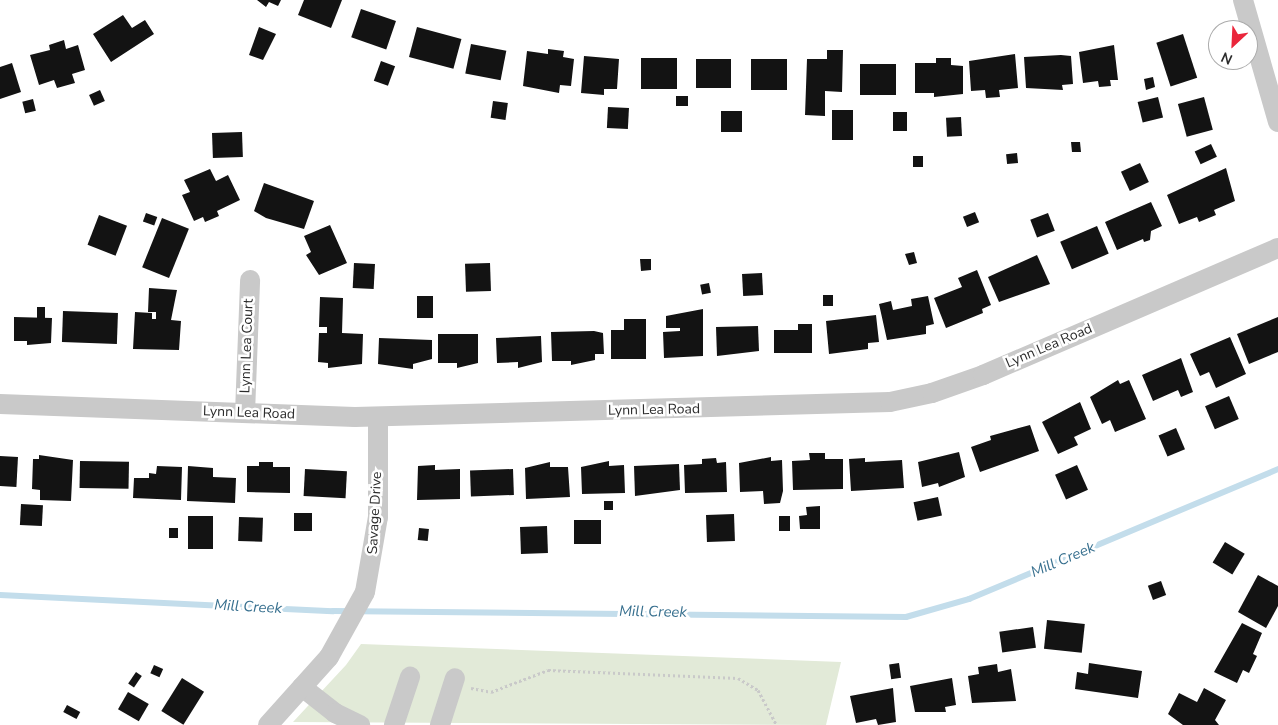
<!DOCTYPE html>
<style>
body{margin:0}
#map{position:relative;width:1278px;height:725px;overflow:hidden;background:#fff;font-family:"Nunito Sans",sans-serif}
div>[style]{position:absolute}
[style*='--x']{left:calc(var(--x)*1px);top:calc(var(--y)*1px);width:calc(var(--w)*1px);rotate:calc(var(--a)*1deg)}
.green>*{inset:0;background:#e2ead8}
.stream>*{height:6px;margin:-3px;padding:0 3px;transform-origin:3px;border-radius:3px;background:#c3ddeb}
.building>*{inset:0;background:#131313;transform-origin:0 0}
.path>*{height:3px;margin-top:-1.5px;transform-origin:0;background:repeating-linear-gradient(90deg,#c9c9c9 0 2.5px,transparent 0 5px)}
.minor>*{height:20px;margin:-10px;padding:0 10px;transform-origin:10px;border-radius:10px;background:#c9c9c9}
span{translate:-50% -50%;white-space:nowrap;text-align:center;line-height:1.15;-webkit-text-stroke:5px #fff;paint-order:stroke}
.street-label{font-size:14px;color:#2c2c2c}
.water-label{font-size:15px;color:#38708f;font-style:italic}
.north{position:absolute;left:1208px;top:20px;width:50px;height:50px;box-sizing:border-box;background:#fff;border:1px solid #ababab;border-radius:50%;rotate:205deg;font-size:14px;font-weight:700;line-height:20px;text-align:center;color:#2c2c2c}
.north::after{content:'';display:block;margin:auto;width:18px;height:22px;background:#ea263b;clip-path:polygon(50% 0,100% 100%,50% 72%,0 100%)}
</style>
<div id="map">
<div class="green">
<i style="clip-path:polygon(361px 644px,841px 662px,826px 725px,293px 722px,346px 665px)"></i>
</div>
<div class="stream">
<i style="--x:0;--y:595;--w:333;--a:2.8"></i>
<i style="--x:333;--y:611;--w:573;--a:0.6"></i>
<i style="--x:906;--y:617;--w:66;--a:-15.9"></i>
<i style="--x:969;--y:599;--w:335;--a:-22.8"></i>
</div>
<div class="building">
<i style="clip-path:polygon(257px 0,281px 0,278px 6px,269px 2px,266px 7px)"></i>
<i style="clip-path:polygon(304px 0,342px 0,331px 28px,298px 15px)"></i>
<i style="left:361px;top:9px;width:37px;height:30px;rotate:19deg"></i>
<i style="clip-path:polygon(123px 15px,132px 28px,145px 20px,154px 34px,111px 62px,93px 34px)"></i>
<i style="clip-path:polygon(259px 27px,276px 34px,263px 60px,249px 55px)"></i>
<i style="left:417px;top:27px;width:46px;height:31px;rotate:15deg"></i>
<i style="left:1183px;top:34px;width:46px;height:28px;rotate:72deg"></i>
<i style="clip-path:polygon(64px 40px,66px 49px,78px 45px,85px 70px,72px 74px,75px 83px,57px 88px,54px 80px,39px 85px,30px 55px,50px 50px,49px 45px)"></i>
<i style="left:471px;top:44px;width:36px;height:30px;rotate:11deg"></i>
<i style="clip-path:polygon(1114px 45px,1118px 80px,1110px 80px,1111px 86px,1099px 87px,1098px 81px,1083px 83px,1079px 52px)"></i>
<i style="clip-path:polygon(548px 49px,564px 51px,563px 57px,574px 59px,571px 86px,560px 85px,559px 93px,523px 86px,527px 51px,548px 54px)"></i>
<i style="clip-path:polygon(827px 50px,843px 50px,842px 92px,825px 91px,825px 116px,805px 115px,807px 59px,827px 59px)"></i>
<i style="clip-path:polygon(1015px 54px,1018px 88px,999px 90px,1000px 97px,986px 98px,985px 90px,971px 91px,969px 61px)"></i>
<i style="clip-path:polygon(1061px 55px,1071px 56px,1073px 84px,1062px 85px,1063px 90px,1026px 88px,1024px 57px)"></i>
<i style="clip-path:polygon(584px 56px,619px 59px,617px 89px,604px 89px,604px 95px,581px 93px)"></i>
<i style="left:641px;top:58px;width:36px;height:31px"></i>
<i style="clip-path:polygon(936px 58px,951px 58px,951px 65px,963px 66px,963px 94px,934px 97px,934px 93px,915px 93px,915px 63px,936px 63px)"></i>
<i style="left:696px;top:59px;width:35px;height:29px"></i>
<i style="left:751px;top:59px;width:36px;height:31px"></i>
<i style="left:381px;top:61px;width:15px;height:21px;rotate:20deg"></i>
<i style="clip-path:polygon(12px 63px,21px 92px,0 99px,0 67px)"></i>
<i style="left:896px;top:64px;width:31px;height:36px;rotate:90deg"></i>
<i style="clip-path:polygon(1153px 77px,1155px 87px,1146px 90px,1144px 79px)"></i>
<i style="left:100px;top:90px;width:12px;height:12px;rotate:66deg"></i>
<i style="left:688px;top:96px;width:10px;height:12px;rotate:90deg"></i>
<i style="left:1158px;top:97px;width:21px;height:21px;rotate:76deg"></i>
<i style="left:1204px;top:97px;width:34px;height:27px;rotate:75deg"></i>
<i style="left:33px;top:99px;width:12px;height:11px;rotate:76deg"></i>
<i style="left:493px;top:101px;width:15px;height:17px;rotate:8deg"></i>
<i style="left:608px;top:107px;width:21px;height:21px;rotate:3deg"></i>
<i style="left:832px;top:110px;width:21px;height:30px"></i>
<i style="left:721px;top:111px;width:21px;height:21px"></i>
<i style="left:893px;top:112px;width:14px;height:19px"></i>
<i style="left:961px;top:117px;width:19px;height:15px;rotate:87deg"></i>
<i style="left:242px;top:132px;width:25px;height:30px;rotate:88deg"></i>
<i style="clip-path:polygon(1071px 142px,1080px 142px,1081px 152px,1072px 152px)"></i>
<i style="left:1211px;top:144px;width:14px;height:18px;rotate:65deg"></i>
<i style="left:1017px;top:153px;width:10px;height:11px;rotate:84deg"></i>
<i style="left:913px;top:156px;width:10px;height:11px"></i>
<i style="left:1140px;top:163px;width:21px;height:21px;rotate:65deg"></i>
<i style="clip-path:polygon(1226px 168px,1235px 201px,1214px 210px,1216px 215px,1199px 222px,1197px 217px,1179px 224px,1167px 195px)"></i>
<i style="clip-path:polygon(210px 169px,216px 181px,228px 175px,240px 200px,217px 211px,219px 216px,205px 222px,203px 217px,194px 221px,182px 195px,190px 192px,184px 180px)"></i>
<i style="clip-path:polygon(264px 183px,314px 201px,304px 229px,266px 218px,254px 211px)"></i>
<i style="clip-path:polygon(1151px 202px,1162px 226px,1151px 231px,1150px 240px,1144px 242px,1143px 239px,1117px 250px,1105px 222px)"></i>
<i style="left:975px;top:212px;width:11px;height:13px;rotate:68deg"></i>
<i style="left:146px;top:213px;width:12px;height:9px;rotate:20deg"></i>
<i style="left:1048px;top:213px;width:19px;height:19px;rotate:69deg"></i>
<i style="left:99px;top:215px;width:30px;height:32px;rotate:21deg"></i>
<i style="left:162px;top:218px;width:29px;height:53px;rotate:22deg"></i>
<i style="clip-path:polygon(330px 225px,347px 263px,319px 275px,306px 255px,311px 252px,304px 236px)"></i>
<i style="left:1097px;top:226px;width:30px;height:40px;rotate:67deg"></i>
<i style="clip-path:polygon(914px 252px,917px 263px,909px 265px,905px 254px)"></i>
<i style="clip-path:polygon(1037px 255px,1050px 284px,999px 302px,988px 277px)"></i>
<i style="clip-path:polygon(640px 259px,651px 259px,651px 270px,641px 271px)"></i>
<i style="left:354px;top:263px;width:21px;height:25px;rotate:3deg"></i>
<i style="left:490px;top:263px;width:28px;height:25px;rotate:88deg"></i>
<i style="clip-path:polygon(977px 270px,991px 305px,982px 309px,983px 313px,946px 328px,934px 298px,962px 287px,958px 278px)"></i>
<i style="left:762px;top:273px;width:22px;height:20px;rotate:87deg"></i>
<i style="left:709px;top:283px;width:10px;height:9px;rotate:79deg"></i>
<i style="clip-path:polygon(149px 288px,177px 290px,171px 320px,181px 321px,179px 350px,133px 349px,135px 312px,152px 313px,152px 319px,156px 319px,156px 312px,148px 312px)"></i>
<i style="left:823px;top:295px;width:10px;height:11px"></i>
<i style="left:417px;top:296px;width:16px;height:22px"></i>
<i style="clip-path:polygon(928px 296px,934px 324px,926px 326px,926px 334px,887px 340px,879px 304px,891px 301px,893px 310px,912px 306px,911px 299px)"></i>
<i style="clip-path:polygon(320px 297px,343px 298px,342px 333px,363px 334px,362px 364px,328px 368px,328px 363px,318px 362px,319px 333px,327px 333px,327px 327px,319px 327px)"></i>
<i style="left:37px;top:307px;width:8px;height:11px"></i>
<i style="clip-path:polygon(703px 309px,703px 356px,664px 358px,663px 332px,680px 331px,680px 328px,666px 328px,666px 316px)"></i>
<i style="left:63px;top:311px;width:55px;height:31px;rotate:2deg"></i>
<i style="clip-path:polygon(876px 315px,879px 342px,868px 343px,868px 349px,829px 354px,826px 321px)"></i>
<i style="clip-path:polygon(14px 317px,52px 318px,51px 343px,27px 345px,27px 341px,14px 341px)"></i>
<i style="clip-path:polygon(1278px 317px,1278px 352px,1249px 364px,1237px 334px)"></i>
<i style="clip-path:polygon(624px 319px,646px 319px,646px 359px,611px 359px,611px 330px,624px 330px)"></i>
<i style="clip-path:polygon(798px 324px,812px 324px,812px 353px,774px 353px,774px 330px,798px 330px)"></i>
<i style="clip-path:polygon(758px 326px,759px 351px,717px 356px,716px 327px)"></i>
<i style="clip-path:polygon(594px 331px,603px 333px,604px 354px,595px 354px,595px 360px,571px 365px,571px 361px,552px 361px,551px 332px)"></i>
<i style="clip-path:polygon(438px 334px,478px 334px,478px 363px,457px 368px,457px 363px,438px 363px)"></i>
<i style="clip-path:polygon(541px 336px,542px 362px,518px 368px,518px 362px,497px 363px,496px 338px)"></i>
<i style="clip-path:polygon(1230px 337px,1246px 374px,1216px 388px,1209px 372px,1200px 376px,1190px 354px)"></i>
<i style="clip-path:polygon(379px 338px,432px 340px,432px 359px,413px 364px,413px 369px,378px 364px)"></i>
<i style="clip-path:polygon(1181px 358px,1193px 392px,1181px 397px,1178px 390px,1153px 401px,1142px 375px)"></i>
<i style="clip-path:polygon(1118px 380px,1120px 384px,1129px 380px,1146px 419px,1115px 432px,1110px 420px,1102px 424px,1090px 397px)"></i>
<i style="left:1229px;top:396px;width:25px;height:26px;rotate:67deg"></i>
<i style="clip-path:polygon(1080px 402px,1091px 429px,1074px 437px,1078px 445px,1058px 454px,1042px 422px)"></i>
<i style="clip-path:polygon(1030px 425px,1039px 451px,980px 472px,971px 447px,991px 440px,990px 436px)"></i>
<i style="left:1176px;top:428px;width:23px;height:19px;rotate:67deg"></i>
<i style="clip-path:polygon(959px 452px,965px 477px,939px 487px,938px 483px,922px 487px,918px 462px)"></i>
<i style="clip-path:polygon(809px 453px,825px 453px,825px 459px,843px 459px,843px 489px,793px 490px,792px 461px,810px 460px)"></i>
<i style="clip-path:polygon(39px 455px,73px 460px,71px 501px,40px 500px,40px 490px,32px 489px,33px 459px,39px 459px)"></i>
<i style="left:0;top:456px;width:18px;height:30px;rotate:3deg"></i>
<i style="clip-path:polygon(771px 457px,771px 461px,782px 460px,783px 491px,780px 503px,764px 504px,763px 491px,740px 492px,739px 463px)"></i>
<i style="clip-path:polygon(716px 458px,717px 463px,726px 462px,727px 492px,685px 493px,684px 465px,702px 464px,702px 459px)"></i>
<i style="clip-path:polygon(865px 458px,865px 462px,902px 460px,904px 488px,851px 491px,849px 459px)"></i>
<i style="left:80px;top:461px;width:49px;height:27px;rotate:1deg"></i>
<i style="clip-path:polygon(609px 461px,609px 466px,624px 465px,625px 493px,582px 494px,581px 467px)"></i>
<i style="clip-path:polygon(259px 462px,273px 462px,273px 467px,290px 467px,290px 493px,247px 492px,247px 466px,259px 466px)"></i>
<i style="clip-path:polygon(550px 462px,550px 467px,568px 467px,570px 497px,526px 499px,525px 468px)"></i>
<i style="clip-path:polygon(679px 464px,680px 490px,635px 496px,634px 466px)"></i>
<i style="clip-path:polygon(435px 465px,435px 470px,460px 469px,460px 499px,417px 500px,418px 466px)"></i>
<i style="left:1077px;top:465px;width:27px;height:24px;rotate:66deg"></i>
<i style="clip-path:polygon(157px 466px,182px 467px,181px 500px,133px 498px,134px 478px,149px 478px,149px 473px,156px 474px)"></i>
<i style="clip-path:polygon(188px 466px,213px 468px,213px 477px,236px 478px,235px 503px,187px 501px)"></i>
<i style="left:305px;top:469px;width:42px;height:27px;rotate:3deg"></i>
<i style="left:513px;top:469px;width:26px;height:43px;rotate:88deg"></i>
<i style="left:938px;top:497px;width:19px;height:25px;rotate:78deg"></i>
<i style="left:604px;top:501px;width:9px;height:9px"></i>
<i style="left:21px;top:504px;width:22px;height:21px;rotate:3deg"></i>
<i style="clip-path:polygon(820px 506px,820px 529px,800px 529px,799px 516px,807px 515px,806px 507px)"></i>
<i style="left:294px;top:513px;width:18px;height:18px"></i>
<i style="left:734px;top:514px;width:27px;height:28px;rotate:88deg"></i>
<i style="left:188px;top:516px;width:25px;height:33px"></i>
<i style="left:779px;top:516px;width:11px;height:15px"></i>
<i style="left:239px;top:517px;width:24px;height:24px;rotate:2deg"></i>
<i style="left:574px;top:520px;width:27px;height:24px"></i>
<i style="left:547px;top:526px;width:27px;height:27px;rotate:88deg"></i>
<i style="left:178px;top:528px;width:10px;height:9px;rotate:90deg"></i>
<i style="left:419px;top:528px;width:10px;height:12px;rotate:6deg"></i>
<i style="left:1225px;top:542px;width:23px;height:24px;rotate:31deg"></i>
<i style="clip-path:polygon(1258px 575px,1278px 586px,1278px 606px,1266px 628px,1238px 612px)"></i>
<i style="left:1161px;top:581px;width:15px;height:14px;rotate:70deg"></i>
<i style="left:1047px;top:620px;width:38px;height:29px;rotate:6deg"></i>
<i style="clip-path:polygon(1242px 623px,1262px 633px,1253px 654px,1257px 656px,1249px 673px,1243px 670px,1237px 683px,1214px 672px)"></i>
<i style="left:1033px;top:627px;width:21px;height:34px;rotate:82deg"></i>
<i style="left:899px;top:663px;width:15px;height:10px;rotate:82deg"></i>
<i style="clip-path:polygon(1089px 663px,1142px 671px,1138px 698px,1075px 689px,1077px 672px,1088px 674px)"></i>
<i style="clip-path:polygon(997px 664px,998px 672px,1011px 669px,1016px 701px,972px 703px,968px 676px,979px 674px,978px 667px)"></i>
<i style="left:154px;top:665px;width:10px;height:9px;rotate:24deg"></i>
<i style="left:136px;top:672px;width:7px;height:14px;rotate:34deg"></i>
<i style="left:182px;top:678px;width:26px;height:39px;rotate:32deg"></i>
<i style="clip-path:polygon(952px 678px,956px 705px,945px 707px,946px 712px,915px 712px,910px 686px)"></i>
<i style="clip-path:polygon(893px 688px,896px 722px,878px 725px,876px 719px,856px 723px,850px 696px)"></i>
<i style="clip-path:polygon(1204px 688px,1226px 700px,1215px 720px,1219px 725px,1183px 725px,1168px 714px,1179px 693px,1197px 702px)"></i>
<i style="left:128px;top:692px;width:24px;height:20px;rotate:30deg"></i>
<i style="left:67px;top:705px;width:15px;height:8px;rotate:28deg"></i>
</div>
<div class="path">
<i style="--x:471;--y:688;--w:20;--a:11"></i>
<i style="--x:491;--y:692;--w:61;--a:-21.1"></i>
<i style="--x:548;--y:670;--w:190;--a:2.4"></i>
<i style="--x:738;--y:678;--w:23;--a:31"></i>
<i style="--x:758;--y:690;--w:40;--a:62"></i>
</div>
<div class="minor">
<i style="--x:1243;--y:0;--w:127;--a:74"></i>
<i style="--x:0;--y:404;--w:355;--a:2.1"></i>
<i style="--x:355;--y:417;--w:535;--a:-1.61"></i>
<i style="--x:890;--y:402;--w:43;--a:-12.1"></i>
<i style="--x:932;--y:393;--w:54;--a:-19.4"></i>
<i style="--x:983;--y:375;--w:321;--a:-23.3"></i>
<i style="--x:245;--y:413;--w:133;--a:-87.8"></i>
<i style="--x:302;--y:687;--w:42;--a:38.2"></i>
<i style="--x:335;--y:713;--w:28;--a:26"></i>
<i style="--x:268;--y:725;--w:91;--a:-48.1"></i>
<i style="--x:329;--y:657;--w:74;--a:-61"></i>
<i style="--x:365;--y:592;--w:76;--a:-80.2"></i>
<i style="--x:378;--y:517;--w:100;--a:-90"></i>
<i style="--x:394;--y:725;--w:51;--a:-71.6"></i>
<i style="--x:440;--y:725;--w:49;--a:-72.3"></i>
</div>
<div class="street-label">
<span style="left:247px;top:346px;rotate:-88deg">Lynn Lea Court</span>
<span style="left:1049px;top:346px;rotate:-23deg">Lynn Lea Road</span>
<span style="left:654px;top:410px;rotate:-1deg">Lynn Lea Road</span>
<span style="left:249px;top:413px;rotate:2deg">Lynn Lea Road</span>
<span style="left:375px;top:513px;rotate:-87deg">Savage Drive</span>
</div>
<div class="water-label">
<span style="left:1063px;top:560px;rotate:-23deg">Mill Creek</span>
<span style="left:248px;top:607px;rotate:3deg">Mill Creek</span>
<span style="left:653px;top:612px;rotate:1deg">Mill Creek</span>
</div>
<div class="north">N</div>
</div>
